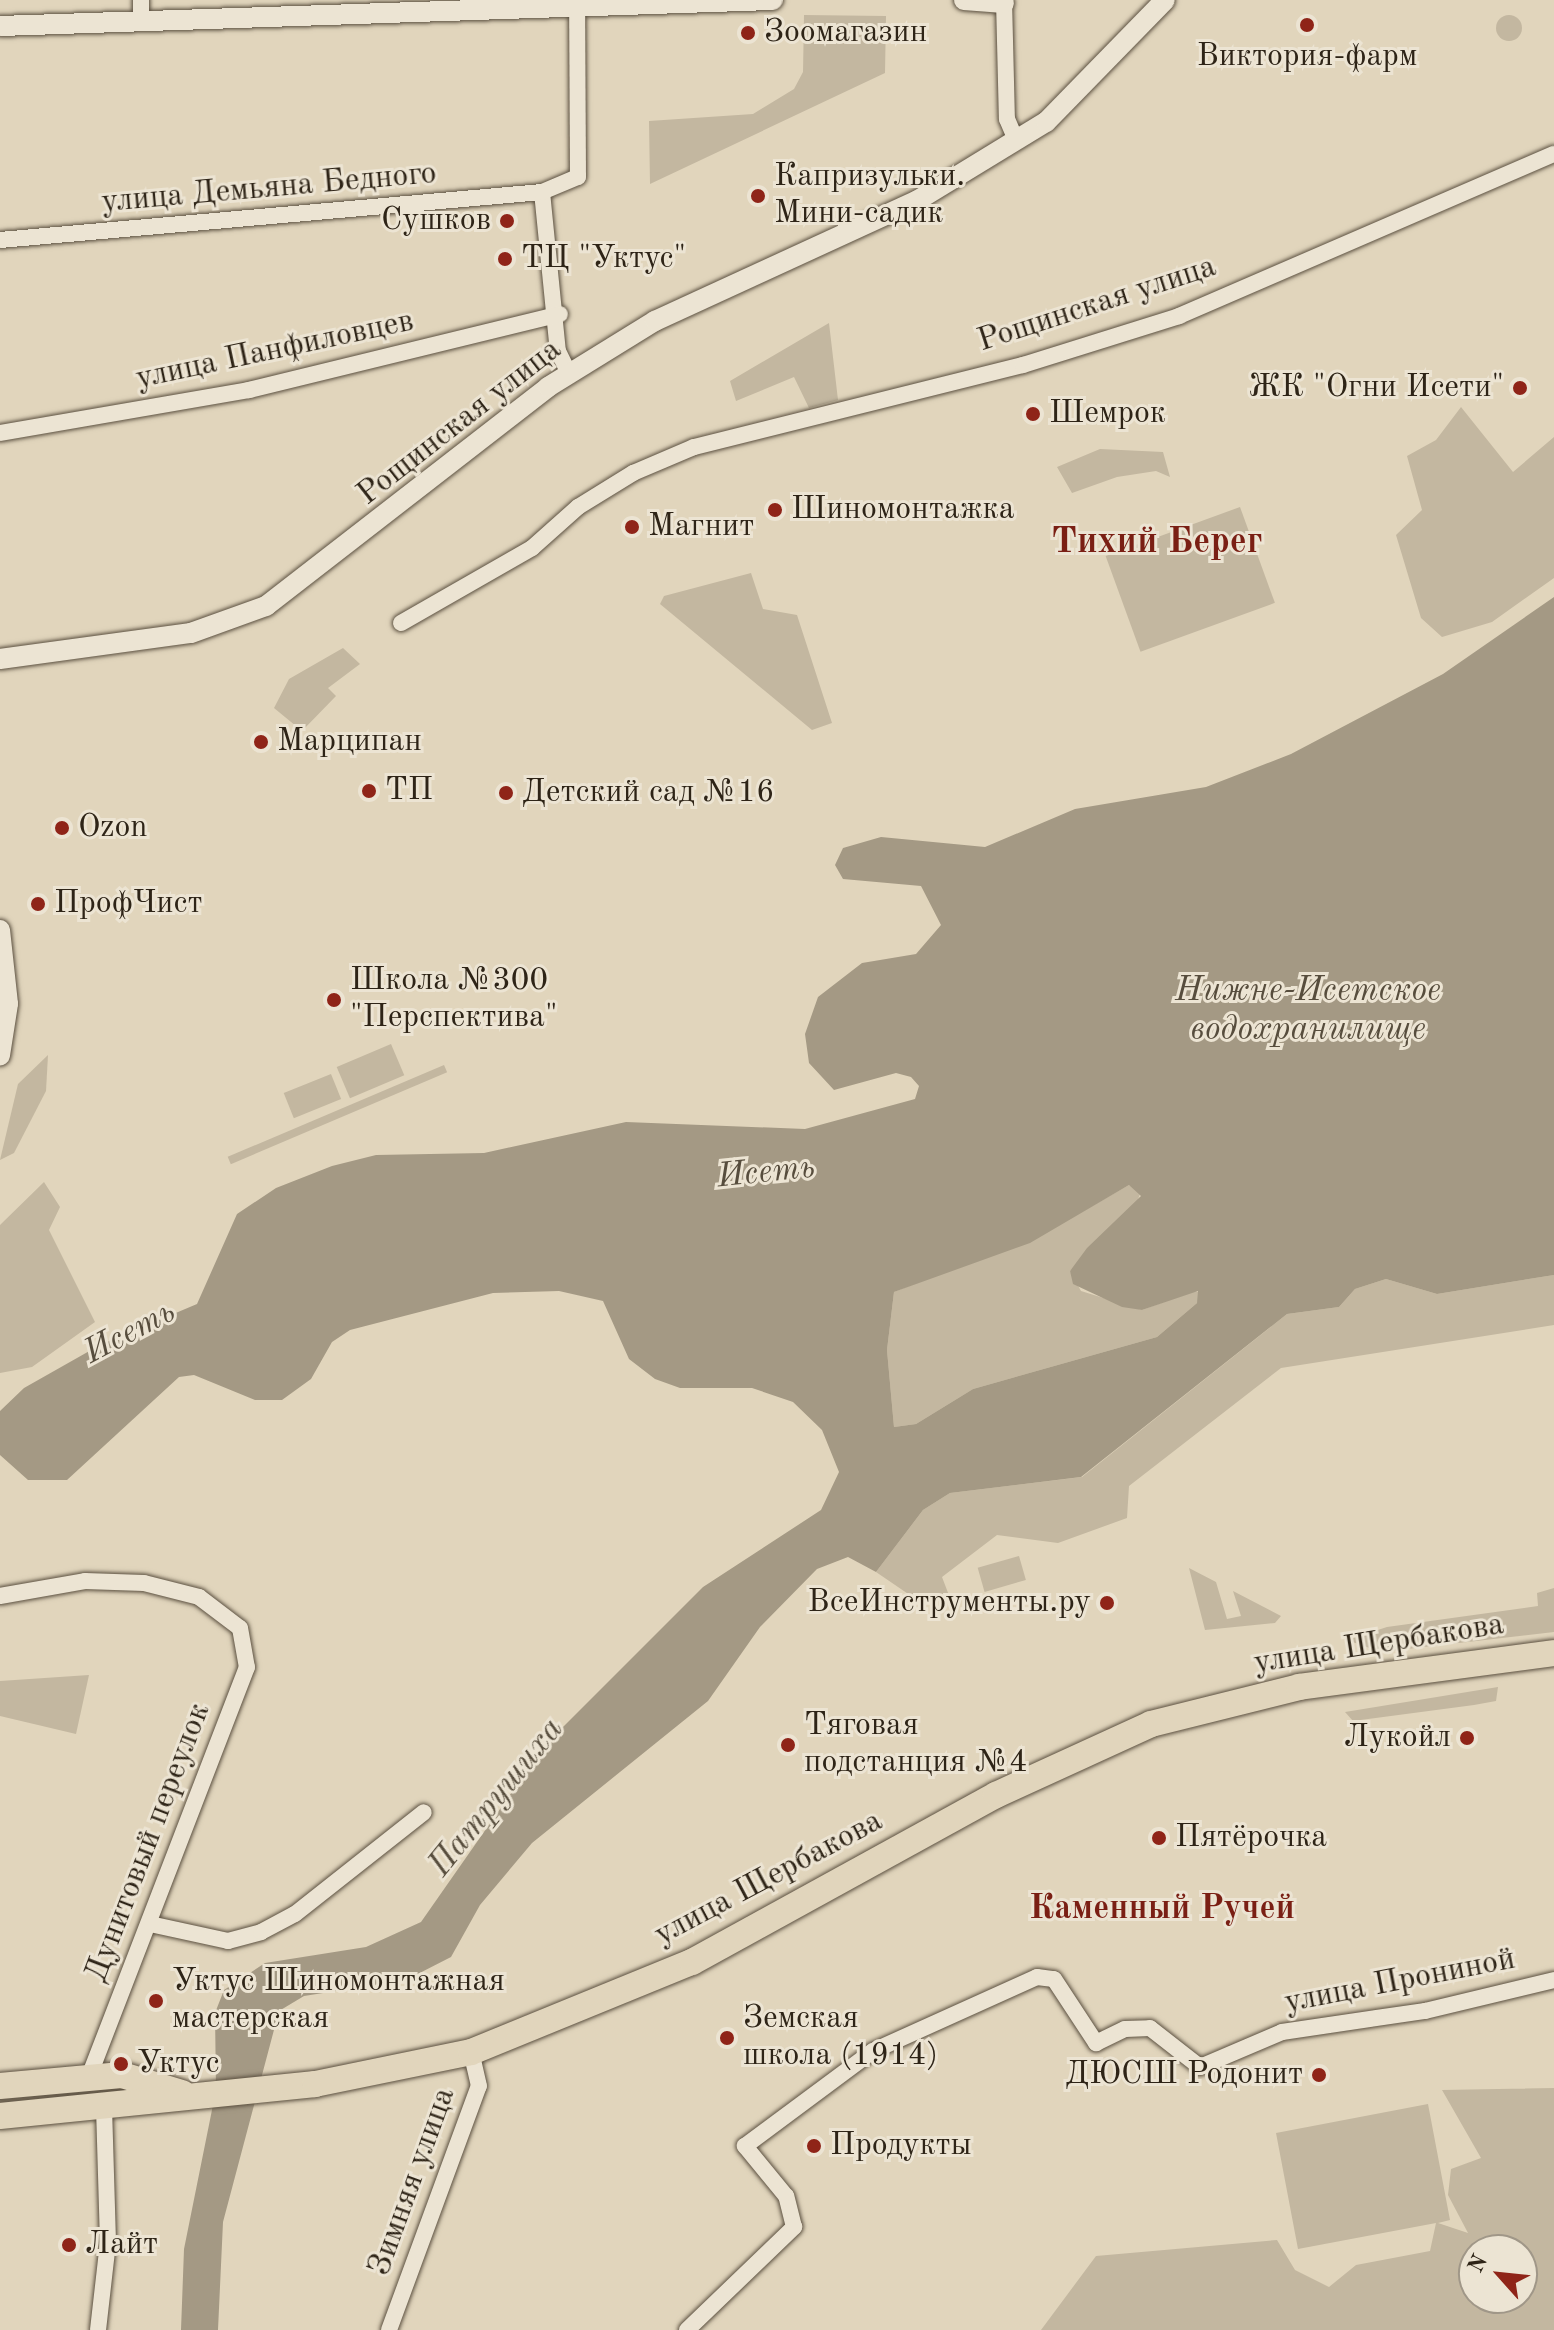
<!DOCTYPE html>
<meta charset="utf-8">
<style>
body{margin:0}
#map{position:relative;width:1554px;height:2330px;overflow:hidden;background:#e1d5bc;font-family:"Old Standard TT",serif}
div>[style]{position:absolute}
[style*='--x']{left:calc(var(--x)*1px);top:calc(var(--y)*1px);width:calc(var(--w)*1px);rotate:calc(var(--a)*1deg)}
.green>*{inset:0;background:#c3b7a0;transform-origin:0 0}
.round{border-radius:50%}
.water>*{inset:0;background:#a49984}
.roads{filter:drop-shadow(0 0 2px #5b5040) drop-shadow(0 0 2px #5b5040)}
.minor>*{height:16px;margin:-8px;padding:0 8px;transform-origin:8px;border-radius:8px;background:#ece4d3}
.tertiary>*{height:20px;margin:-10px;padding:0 10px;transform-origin:10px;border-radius:10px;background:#ece4d3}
.primary>*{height:26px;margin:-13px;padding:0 13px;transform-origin:13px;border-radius:13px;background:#e1d5bc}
.dots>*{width:22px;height:22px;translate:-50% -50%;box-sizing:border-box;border:4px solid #ece4d3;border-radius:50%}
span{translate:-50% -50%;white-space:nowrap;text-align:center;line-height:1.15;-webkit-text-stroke:6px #ece4d3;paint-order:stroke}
.poi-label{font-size:32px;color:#2e2417}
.left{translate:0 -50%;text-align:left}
.right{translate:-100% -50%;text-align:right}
.street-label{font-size:32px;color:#2e2417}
.water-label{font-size:34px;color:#574d3d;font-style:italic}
.neighbourhood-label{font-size:34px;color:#7a1f14;font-weight:700}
.quarter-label{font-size:36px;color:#7a1f14;font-weight:700}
.north{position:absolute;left:1458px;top:2234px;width:80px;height:80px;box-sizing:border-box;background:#ece4d3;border:2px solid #a09788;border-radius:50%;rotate:297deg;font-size:22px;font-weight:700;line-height:32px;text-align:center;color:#2e2417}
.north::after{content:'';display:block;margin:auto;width:28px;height:36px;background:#8f2418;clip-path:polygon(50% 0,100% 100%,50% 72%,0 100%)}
</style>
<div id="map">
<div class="green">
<i class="round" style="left:1496px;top:15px;width:26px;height:26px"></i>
<i style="clip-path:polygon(804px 15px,886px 16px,885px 73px,650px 184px,649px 121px,753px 114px,794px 89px,803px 72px)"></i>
<i style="clip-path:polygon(829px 323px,838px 400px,809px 408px,794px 377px,736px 401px,730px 381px)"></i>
<i style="clip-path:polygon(1461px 407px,1513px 472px,1554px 437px,1554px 578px,1492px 622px,1442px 637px,1421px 618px,1396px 535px,1422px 510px,1407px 456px,1436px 440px)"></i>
<i style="clip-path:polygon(1100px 449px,1163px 452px,1170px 477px,1156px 471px,1117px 477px,1072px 493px,1057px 467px)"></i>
<i style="left:1240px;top:507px;width:102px;height:143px;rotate:70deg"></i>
<i style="clip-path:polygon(751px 573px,763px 609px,797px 615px,832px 723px,812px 730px,660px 604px,664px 596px)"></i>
<i style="clip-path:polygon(343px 648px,360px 664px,328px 688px,336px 696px,302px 731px,274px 708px,289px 679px)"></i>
<i style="left:391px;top:1044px;width:34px;height:59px;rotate:67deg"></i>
<i style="clip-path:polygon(48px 1055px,46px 1091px,14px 1153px,0 1160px,18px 1084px)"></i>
<i style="left:444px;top:1065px;width:8px;height:235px;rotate:67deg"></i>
<i style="left:331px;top:1074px;width:27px;height:51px;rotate:68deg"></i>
<i style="clip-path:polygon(44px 1182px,60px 1207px,49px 1230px,95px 1322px,32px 1367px,0 1373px,0 1225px)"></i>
<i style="clip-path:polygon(1129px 1185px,1141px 1192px,1136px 1204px,1070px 1271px,1081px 1291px,1142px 1310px,1194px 1291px,1202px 1293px,1197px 1303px,1157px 1337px,973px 1389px,916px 1424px,894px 1427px,887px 1350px,894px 1292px,1050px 1230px)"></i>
<i style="clip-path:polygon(1554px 1275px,1554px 1325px,1281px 1368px,1129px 1486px,1127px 1518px,1058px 1543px,997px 1535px,942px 1577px,950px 1598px,920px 1602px,876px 1572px,923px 1510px,950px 1493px,1082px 1477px,1287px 1314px,1339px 1307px,1355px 1289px,1386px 1279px,1437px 1294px)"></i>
<i style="left:1019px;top:1556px;width:25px;height:43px;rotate:74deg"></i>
<i style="clip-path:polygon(1189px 1568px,1216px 1582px,1227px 1619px,1241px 1616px,1233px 1591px,1281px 1616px,1275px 1623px,1205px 1630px)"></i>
<i style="clip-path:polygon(1554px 1588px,1554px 1632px,1381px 1652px,1347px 1640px,1387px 1627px,1538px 1606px,1537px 1593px)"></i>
<i style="clip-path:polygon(89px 1675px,76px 1734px,0 1716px,0 1681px)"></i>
<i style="clip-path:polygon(1498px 1687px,1496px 1701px,1474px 1705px,1353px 1721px,1345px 1712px)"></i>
<i style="clip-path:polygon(evenodd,1554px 2088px,1554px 2330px,1041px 2330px,1096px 2256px,1277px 2240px,1295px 2270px,1329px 2287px,1356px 2265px,1430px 2251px,1436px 2223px,1298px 2249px,1276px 2133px,1428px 2104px,1450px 2220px,1438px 2223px,1468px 2233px,1448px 2195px,1451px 2169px,1481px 2158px,1442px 2090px,1554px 2088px,1522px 2250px,1522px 2298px,1474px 2298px,1474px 2250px,1522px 2250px)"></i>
<i style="clip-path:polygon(56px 2091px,104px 2095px,0 2103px,0 2096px)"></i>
</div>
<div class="water">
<i style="clip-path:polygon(evenodd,1554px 597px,1554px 1275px,1437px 1294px,1386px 1279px,1355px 1289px,1339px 1307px,1287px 1314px,1081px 1477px,950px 1493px,923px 1510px,876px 1572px,848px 1557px,817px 1569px,760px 1627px,708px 1701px,532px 1843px,480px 1905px,451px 1957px,406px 1980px,304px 1996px,279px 2011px,223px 2222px,218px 2330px,181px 2330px,184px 2249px,216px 2090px,215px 2013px,224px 1990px,265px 1963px,366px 1947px,421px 1922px,544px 1746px,703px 1587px,821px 1510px,839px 1472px,822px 1430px,793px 1402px,752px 1388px,680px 1388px,655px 1379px,629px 1359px,603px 1301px,559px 1291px,493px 1293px,350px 1330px,332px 1342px,311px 1379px,282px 1400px,255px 1400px,194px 1375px,179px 1377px,67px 1480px,28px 1480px,0 1455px,0 1411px,24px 1388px,100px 1345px,197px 1304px,237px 1214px,276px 1188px,332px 1166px,376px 1155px,484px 1153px,626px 1122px,805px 1129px,915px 1099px,919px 1086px,911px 1077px,896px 1073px,834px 1090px,809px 1063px,805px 1034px,818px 997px,862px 963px,916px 954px,941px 925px,921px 886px,843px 879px,835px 865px,843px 848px,881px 837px,985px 847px,1075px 809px,1206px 787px,1291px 754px,1443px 674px,1554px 597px,1129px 1185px,1141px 1196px,1087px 1248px,1070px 1271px,1073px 1284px,1122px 1307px,1142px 1310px,1198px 1291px,1197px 1303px,1157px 1337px,973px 1389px,916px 1424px,894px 1427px,887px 1350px,894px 1292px,1030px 1243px,1129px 1185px)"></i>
</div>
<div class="roads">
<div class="minor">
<i style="--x:141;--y:0;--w:21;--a:90"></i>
<i style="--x:1004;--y:0;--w:119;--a:88.6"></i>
<i style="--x:1007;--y:119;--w:23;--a:67"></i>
<i style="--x:542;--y:192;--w:160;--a:84.3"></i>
<i style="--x:558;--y:351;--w:25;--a:64"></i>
<i style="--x:0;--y:240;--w:544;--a:-5.06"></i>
<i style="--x:542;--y:192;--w:39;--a:-23"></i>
<i style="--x:578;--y:177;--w:177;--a:-90.3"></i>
<i style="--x:0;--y:433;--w:253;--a:-9.8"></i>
<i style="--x:249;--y:390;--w:320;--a:-13.7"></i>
<i style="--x:401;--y:623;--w:151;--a:-29.8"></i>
<i style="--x:532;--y:548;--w:62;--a:-41.7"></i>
<i style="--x:578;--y:507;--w:65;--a:-31.7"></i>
<i style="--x:633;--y:473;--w:66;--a:-23.1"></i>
<i style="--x:694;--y:447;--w:339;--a:-14"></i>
<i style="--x:1023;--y:365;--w:164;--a:-17.4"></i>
<i style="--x:1179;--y:316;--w:408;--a:-23.4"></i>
<i style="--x:0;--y:1596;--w:86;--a:-10"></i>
<i style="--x:85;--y:1581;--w:59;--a:1.9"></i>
<i style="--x:144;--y:1583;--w:57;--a:14.3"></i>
<i style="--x:199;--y:1597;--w:51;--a:37.1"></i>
<i style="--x:240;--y:1628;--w:40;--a:80"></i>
<i style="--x:247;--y:1667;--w:439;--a:111.1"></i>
<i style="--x:150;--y:1924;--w:80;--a:12.3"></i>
<i style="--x:228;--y:1941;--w:34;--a:-15"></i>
<i style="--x:261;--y:1932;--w:38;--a:-28"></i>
<i style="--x:295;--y:1914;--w:164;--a:-38.3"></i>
<i style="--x:98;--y:2330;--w:89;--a:-83.5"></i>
<i style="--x:108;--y:2242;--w:135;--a:-91.7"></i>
<i style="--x:389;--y:2330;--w:260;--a:-69.8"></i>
<i style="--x:479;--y:2086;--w:35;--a:-103"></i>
<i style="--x:687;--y:2330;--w:149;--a:-43.9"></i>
<i style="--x:794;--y:2227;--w:32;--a:-104"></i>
<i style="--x:786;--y:2196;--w:65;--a:-129.4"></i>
<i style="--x:745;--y:2146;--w:159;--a:-36.6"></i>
<i style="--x:873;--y:2051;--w:180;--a:-24.3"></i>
<i style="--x:1037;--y:1977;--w:17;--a:7"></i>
<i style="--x:1054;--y:1979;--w:77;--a:56.7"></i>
<i style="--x:1096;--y:2043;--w:32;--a:-26"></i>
<i style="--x:1125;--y:2029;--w:25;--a:-2"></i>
<i style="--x:1150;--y:2028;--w:63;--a:38"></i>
<i style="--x:1200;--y:2067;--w:89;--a:-23.1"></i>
<i style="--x:1282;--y:2032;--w:145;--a:-8.4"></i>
<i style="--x:1425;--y:2011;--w:133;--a:-13.5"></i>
</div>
<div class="tertiary">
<i style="--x:964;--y:0;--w:40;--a:4.3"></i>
<i style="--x:0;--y:26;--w:773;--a:-1.93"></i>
<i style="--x:0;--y:659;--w:193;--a:-7.8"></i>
<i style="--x:191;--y:633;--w:80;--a:-19.8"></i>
<i style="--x:266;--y:606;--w:357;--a:-37.8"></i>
<i style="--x:548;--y:387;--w:126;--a:-31.7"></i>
<i style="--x:655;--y:321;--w:289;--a:-24.7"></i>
<i style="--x:918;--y:200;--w:150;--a:-31.4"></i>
<i style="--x:1046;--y:122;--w:170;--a:-45.7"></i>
<i style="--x:0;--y:930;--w:74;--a:83.8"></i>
<i style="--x:8;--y:1004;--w:52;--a:98.9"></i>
</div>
<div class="primary">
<i style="--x:0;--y:2086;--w:122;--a:-5.2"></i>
<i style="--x:122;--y:2075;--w:63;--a:16.7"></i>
<i style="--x:0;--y:2116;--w:317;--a:-5.8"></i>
<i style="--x:315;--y:2084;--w:159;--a:-11.6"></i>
<i style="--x:471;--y:2052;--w:239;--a:-22.2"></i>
<i style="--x:692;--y:1962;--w:347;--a:-28.8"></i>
<i style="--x:996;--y:1795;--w:170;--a:-24.6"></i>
<i style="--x:1151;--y:1724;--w:153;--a:-14"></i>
<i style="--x:1299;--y:1687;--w:257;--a:-7.6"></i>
</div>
</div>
<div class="dots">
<i style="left:1307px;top:25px;background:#8f2418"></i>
<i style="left:748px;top:33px;background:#8f2418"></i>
<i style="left:758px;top:196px;background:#8f2418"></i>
<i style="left:507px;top:221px;background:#8f2418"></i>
<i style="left:505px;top:259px;background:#8f2418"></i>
<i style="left:1520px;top:388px;background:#8f2418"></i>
<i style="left:1033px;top:414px;background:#8f2418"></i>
<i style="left:775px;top:510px;background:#8f2418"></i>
<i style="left:632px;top:527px;background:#8f2418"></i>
<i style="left:261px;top:742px;background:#8f2418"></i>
<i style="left:369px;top:791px;background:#8f2418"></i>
<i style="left:506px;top:793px;background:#8f2418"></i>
<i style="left:62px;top:828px;background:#8f2418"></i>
<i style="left:38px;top:904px;background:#8f2418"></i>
<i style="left:334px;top:1000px;background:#8f2418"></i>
<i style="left:1107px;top:1603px;background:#8f2418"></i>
<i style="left:1467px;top:1738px;background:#8f2418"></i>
<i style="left:788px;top:1745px;background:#8f2418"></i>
<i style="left:1159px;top:1838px;background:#8f2418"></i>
<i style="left:156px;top:2001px;background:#8f2418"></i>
<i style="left:727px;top:2038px;background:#8f2418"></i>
<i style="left:121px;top:2064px;background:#8f2418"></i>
<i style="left:1319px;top:2075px;background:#8f2418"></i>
<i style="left:814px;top:2146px;background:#8f2418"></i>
<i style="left:69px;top:2245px;background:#8f2418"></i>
</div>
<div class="poi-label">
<span class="left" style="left:764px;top:33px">Зоомагазин</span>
<span style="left:1307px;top:57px">Виктория-фарм</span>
<span class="left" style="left:774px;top:196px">Капризульки.<br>Мини-садик</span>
<span class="right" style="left:491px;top:221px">Сушков</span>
<span class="left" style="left:521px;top:259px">ТЦ "Уктус"</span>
<span class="right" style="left:1504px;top:388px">ЖК "Огни Исети"</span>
<span class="left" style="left:1049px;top:414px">Шемрок</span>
<span class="left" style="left:791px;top:510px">Шиномонтажка</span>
<span class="left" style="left:648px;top:527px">Магнит</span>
<span class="left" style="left:277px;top:742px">Марципан</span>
<span class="left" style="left:385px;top:791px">ТП</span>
<span class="left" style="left:522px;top:793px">Детский сад №16</span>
<span class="left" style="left:78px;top:828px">Ozon</span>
<span class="left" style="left:54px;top:904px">ПрофЧист</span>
<span class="left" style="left:350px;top:1000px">Школа №300<br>"Перспектива"</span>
<span class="right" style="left:1091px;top:1603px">ВсеИнструменты.ру</span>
<span class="left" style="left:804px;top:1745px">Тяговая<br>подстанция №4</span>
<span class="right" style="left:1451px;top:1738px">Лукойл</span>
<span class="left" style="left:1175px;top:1838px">Пятёрочка</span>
<span class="left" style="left:172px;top:2001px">Уктус Шиномонтажная<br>мастерская</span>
<span class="left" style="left:743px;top:2038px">Земская<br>школа (1914)</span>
<span class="left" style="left:137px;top:2064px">Уктус</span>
<span class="right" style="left:1303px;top:2075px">ДЮСШ Родонит</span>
<span class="left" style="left:830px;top:2146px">Продукты</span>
<span class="left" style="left:85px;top:2245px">Лайт</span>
</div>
<div class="street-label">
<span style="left:269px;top:189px;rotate:-5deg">улица Демьяна Бедного</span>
<span style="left:1097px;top:305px;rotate:-18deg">Рощинская улица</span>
<span style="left:275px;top:351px;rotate:-12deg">улица Панфиловцев</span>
<span style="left:460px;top:423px;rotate:-38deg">Рощинская улица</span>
<span style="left:1379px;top:1645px;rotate:-9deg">улица Щербакова</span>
<span style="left:149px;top:1843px;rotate:-69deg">Дунитовый переулок</span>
<span style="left:769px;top:1879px;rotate:-28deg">улица Щербакова</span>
<span style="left:1400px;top:1982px;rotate:-11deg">улица Прониной</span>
<span style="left:413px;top:2182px;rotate:-70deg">Зимняя улица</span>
</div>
<div class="water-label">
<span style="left:1308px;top:1011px">Нижне-Исетское<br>водохранилище</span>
<span style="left:766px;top:1173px;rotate:-6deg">Исеть</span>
<span style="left:130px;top:1333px;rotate:-28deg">Исеть</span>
<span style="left:497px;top:1798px;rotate:-51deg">Патрушиха</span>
</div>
<div class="neighbourhood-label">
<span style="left:1162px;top:1910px">Каменный Ручей</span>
</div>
<div class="quarter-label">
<span style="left:1157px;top:544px">Тихий Берег</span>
</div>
<div class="north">N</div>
</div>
